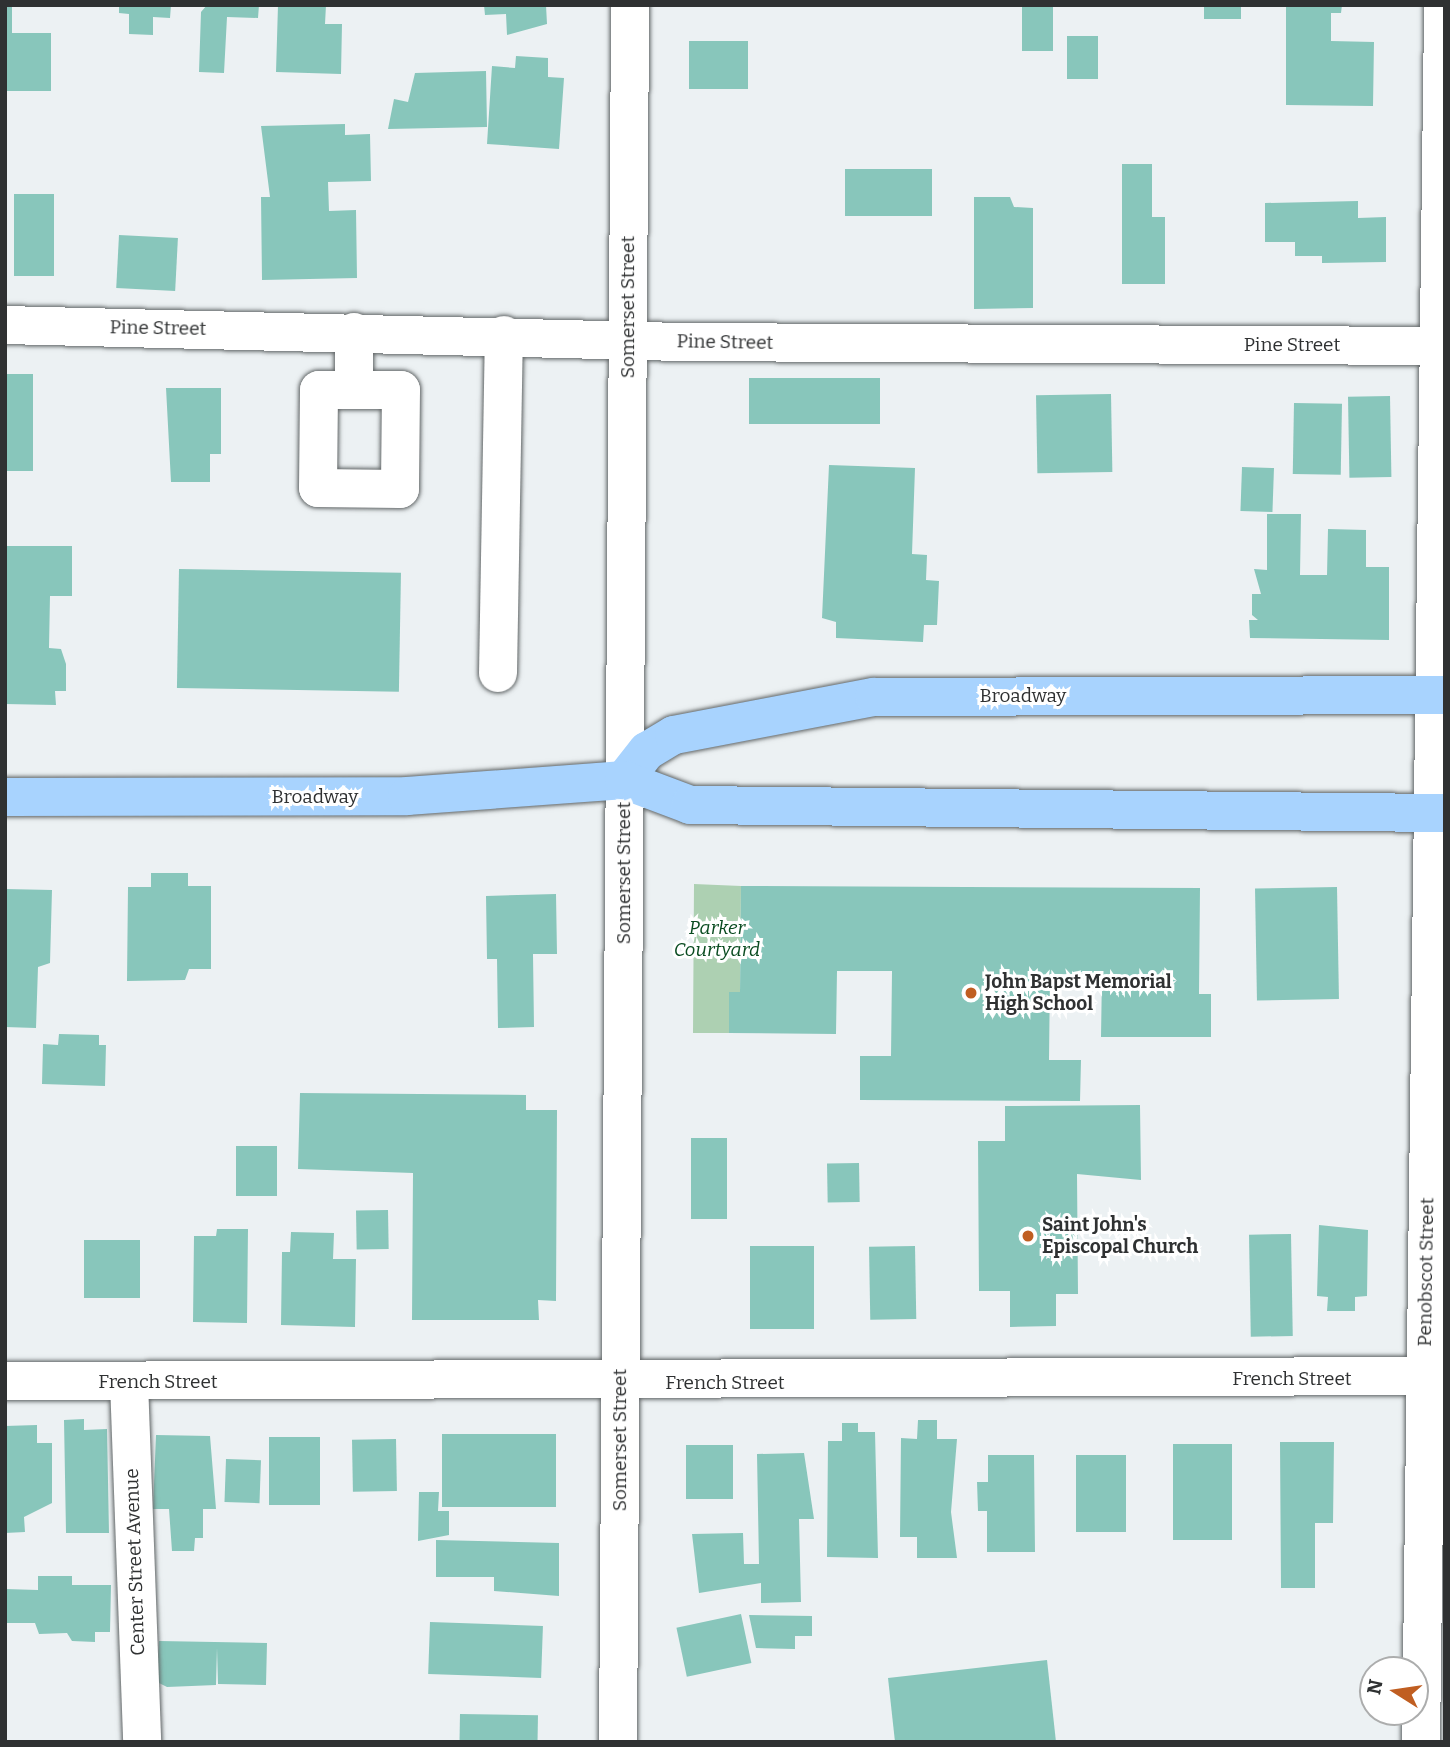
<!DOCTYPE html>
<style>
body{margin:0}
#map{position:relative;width:1450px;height:1747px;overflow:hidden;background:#ecf1f3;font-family:Bitter,serif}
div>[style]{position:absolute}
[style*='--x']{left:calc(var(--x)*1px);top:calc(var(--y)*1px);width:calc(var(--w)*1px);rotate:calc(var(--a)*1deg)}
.green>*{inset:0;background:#add0b2}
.building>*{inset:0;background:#88c6bb;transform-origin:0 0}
.roads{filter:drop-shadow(0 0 2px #626768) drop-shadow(0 0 2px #626768)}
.minor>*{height:38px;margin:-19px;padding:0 19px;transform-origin:19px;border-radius:19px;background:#fff}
.major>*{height:38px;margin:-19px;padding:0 19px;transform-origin:19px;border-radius:19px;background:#a8d3fe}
.dots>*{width:19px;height:19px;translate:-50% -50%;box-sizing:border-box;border:4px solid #fff;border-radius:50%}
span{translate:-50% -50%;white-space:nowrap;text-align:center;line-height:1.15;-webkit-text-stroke:6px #fff;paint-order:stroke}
.street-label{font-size:19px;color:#2f3132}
.park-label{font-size:19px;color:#094b20;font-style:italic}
.poi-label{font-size:19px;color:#2f3132;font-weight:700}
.left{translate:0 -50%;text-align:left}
.frame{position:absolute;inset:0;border:7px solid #2f3132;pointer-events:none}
.north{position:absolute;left:1359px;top:1656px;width:70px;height:70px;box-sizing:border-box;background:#fff;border:2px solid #acadad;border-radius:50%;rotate:282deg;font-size:19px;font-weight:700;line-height:28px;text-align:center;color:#2f3132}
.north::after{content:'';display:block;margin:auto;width:24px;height:32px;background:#c05e21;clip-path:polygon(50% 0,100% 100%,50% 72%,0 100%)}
</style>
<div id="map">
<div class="green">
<i style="clip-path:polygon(694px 884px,741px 886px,740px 992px,729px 992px,729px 1033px,693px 1033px)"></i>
</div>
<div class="building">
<i style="clip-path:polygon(5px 5px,12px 5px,12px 33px,51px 33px,51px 91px,5px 91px)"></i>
<i style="clip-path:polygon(119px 5px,171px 5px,170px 18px,153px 17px,153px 35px,129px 34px,129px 14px,119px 13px)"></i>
<i style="clip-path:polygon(207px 5px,259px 5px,258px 18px,227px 17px,224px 73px,199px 72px,201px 12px)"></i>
<i style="clip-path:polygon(278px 5px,326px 5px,325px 24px,342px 24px,341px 74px,276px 72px)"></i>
<i style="clip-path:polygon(484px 5px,546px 5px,547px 24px,507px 35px,506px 14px,485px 15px)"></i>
<i style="left:1022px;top:5px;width:31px;height:46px"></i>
<i style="left:1204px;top:5px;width:37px;height:14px"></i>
<i style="clip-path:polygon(1286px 5px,1342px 5px,1341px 13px,1331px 13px,1331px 41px,1374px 42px,1373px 106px,1286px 105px)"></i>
<i style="left:1067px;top:36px;width:31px;height:43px"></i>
<i style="left:689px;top:41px;width:59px;height:48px"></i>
<i style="clip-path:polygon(516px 56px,548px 58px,548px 77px,564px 78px,559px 149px,487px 144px,492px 66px,515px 68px)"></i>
<i style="clip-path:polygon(486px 71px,487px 127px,388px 129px,394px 99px,408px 102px,415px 73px)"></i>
<i style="clip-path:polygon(345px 124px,345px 135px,370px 134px,371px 181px,328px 182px,329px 211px,356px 210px,357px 278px,262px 280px,261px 197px,270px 197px,261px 126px)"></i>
<i style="clip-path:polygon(1122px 164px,1152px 164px,1152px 217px,1165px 217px,1165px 284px,1122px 284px)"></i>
<i style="left:845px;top:169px;width:87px;height:47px"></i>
<i style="left:14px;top:194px;width:40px;height:82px"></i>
<i style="clip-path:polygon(974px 197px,1010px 197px,1014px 207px,1033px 208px,1033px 308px,974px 309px)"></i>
<i style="clip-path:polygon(1358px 201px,1358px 218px,1386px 217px,1386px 262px,1322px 263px,1322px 256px,1295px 256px,1295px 242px,1265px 242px,1265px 203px)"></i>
<i style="left:119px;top:235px;width:59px;height:53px;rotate:3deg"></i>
<i style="left:5px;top:374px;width:28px;height:97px"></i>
<i style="left:880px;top:378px;width:46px;height:131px;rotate:90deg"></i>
<i style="clip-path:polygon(166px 388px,221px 388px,221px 454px,210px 454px,210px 482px,171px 482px)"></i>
<i style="left:1111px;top:394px;width:78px;height:75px;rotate:89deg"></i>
<i style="left:1390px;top:396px;width:81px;height:42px;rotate:89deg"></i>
<i style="left:1294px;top:403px;width:48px;height:71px;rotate:1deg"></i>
<i style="clip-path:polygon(829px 465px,915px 468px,912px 554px,927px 555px,926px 580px,939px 581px,937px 625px,924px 625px,923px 642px,836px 638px,836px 622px,822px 618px)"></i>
<i style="left:1242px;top:467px;width:32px;height:44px;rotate:2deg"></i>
<i style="clip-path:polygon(1267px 514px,1301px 514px,1300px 575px,1327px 575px,1328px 529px,1366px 530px,1366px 567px,1389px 567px,1389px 640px,1250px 638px,1249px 620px,1258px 620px,1252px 615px,1252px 594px,1261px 594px,1254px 569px,1267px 570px)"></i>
<i style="clip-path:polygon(5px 546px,72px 546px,72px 596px,50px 596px,49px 648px,61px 649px,66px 664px,66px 691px,55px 691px,56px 705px,5px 704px)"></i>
<i style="left:179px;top:569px;width:222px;height:119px;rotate:1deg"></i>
<i style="clip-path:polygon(151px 873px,188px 873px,188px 886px,211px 886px,211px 969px,189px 969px,185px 980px,127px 981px,128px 887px,151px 887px)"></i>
<i style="clip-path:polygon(741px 886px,1200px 888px,1199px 994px,1211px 994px,1211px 1037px,1101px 1037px,1102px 974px,1050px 974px,1049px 1060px,1081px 1060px,1080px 1101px,860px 1100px,860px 1056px,891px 1056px,892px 971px,837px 971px,836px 1034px,729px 1033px,729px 992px,740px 992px)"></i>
<i style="left:1337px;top:887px;width:112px;height:82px;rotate:89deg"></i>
<i style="clip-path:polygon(5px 889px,52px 890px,50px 963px,38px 967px,36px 1028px,5px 1027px)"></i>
<i style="clip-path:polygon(556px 894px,557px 954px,533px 954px,534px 1027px,498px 1028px,497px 959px,487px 959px,486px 896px)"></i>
<i style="clip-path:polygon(59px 1034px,99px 1035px,99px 1045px,106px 1045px,105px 1086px,42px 1084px,43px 1044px,58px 1045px)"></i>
<i style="clip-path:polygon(300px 1093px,526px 1095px,526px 1110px,557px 1110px,556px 1301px,538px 1300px,539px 1320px,412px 1320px,413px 1173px,298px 1169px)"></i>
<i style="clip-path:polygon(1140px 1105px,1141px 1180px,1077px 1174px,1078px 1294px,1056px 1294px,1056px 1326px,1010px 1327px,1010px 1291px,979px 1291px,978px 1141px,1005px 1141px,1005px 1106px)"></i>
<i style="left:691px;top:1138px;width:36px;height:81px"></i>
<i style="left:236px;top:1146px;width:41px;height:50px"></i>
<i style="left:859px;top:1163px;width:39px;height:32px;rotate:89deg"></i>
<i style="left:388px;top:1210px;width:39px;height:32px;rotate:89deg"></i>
<i style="clip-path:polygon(1319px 1225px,1368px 1230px,1367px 1296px,1355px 1297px,1355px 1311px,1327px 1311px,1328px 1297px,1317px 1296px)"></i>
<i style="clip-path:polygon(217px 1229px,248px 1229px,247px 1323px,193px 1322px,194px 1236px,216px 1236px)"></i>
<i style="clip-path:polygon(291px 1232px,334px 1233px,333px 1259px,356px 1259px,355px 1327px,281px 1325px,282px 1252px,290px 1252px)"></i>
<i style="left:1291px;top:1234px;width:102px;height:42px;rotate:89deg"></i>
<i style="left:84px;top:1240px;width:56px;height:58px"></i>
<i style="left:750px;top:1246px;width:64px;height:83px"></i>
<i style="left:915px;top:1246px;width:73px;height:46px;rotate:89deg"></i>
<i style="clip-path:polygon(84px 1419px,84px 1430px,107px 1429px,109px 1533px,66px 1533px,64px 1420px)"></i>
<i style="clip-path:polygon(918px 1420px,937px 1420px,937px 1439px,957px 1439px,951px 1512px,957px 1558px,917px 1558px,917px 1537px,900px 1537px,901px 1438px,917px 1439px)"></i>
<i style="clip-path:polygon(842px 1423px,858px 1423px,858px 1432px,875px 1432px,878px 1558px,827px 1557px,828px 1441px,842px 1441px)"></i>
<i style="clip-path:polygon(37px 1425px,37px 1443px,52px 1443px,52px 1503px,24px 1517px,25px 1532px,5px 1533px,5px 1426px)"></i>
<i style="left:556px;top:1434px;width:73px;height:114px;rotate:90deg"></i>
<i style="clip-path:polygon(156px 1435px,210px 1436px,216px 1509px,203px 1509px,203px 1538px,195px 1538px,194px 1551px,172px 1551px,169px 1509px,153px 1509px)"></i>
<i style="left:269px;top:1437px;width:51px;height:68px"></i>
<i style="left:396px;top:1439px;width:52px;height:44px;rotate:89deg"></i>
<i style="clip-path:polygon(1280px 1442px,1334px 1442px,1333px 1523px,1315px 1523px,1315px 1588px,1281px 1588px)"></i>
<i style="left:1173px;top:1444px;width:59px;height:96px"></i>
<i style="left:686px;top:1445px;width:47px;height:54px"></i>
<i style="clip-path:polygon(804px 1453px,814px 1519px,799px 1519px,801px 1602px,761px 1603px,761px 1583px,699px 1593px,692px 1534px,743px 1533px,744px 1564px,759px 1564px,757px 1454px)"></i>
<i style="clip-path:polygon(988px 1455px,1034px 1455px,1035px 1552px,987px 1552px,987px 1511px,978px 1511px,977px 1482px,988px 1482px)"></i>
<i style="left:1076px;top:1455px;width:50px;height:77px"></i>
<i style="left:226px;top:1459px;width:35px;height:43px;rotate:2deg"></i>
<i style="clip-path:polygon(419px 1492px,439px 1492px,438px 1511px,449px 1511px,449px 1535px,418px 1541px)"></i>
<i style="clip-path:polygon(436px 1540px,559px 1543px,559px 1596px,494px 1591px,494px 1577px,436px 1577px)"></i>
<i style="clip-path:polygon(38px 1576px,72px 1576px,72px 1585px,111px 1585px,110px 1632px,95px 1632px,95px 1642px,72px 1641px,67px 1633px,39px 1634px,35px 1623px,5px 1623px,5px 1589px,38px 1590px)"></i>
<i style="left:741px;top:1614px;width:50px;height:66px;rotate:78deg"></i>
<i style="clip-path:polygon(749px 1615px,812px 1616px,812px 1636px,795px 1636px,795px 1649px,756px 1648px)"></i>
<i style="left:430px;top:1622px;width:113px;height:52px;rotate:2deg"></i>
<i style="clip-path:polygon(159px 1641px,267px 1643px,266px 1685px,218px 1684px,217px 1648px,216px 1685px,167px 1687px,157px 1682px)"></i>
<i style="clip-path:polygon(1047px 1660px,1056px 1742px,895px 1742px,888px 1678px)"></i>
<i style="left:460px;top:1714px;width:78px;height:28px;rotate:1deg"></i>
</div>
<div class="roads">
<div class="minor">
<i style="--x:5;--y:325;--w:674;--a:1.44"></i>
<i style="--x:679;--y:342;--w:766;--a:0.3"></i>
<i style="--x:354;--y:332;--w:58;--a:90"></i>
<i style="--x:354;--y:390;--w:47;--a:0"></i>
<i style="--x:401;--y:390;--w:99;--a:90.6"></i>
<i style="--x:400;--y:489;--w:82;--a:-179.3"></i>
<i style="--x:318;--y:488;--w:98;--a:-89.4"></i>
<i style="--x:319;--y:390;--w:35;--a:0"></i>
<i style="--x:498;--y:673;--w:338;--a:-89"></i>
<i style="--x:5;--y:1381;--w:1440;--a:-0.2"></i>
<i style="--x:129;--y:1382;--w:360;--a:87.9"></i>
<i style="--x:618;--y:1742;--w:1737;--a:-89.6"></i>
<i style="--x:1421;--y:1742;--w:1737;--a:-89.27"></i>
</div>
<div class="major">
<i style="--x:624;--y:780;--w:37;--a:-52"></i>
<i style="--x:647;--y:751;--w:31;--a:-31"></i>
<i style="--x:674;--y:735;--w:204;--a:-10.8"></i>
<i style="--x:874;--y:697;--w:571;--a:-0.2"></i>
<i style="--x:5;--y:797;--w:402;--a:-0.1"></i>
<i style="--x:407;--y:796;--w:218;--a:-4.2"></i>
<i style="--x:624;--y:780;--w:71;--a:20.7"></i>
<i style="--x:690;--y:805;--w:755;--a:0.61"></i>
</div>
</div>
<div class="dots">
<i style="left:971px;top:993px;background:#c05e21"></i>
<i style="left:1028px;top:1236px;background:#c05e21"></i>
</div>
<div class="street-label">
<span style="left:628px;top:307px;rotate:-90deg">Somerset Street</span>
<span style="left:158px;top:328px;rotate:1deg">Pine Street</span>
<span style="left:725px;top:342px;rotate:1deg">Pine Street</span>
<span style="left:1292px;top:345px">Pine Street</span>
<span style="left:1023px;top:696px">Broadway</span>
<span style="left:315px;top:797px">Broadway</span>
<span style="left:624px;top:873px;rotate:-90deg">Somerset Street</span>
<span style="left:1426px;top:1272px;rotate:-89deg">Penobscot Street</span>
<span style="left:1292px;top:1379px">French Street</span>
<span style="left:158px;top:1382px">French Street</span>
<span style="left:725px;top:1383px">French Street</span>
<span style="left:620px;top:1440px;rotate:-90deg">Somerset Street</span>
<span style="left:135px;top:1562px;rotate:-92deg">Center Street Avenue</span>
</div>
<div class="park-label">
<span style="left:717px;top:939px">Parker<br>Courtyard</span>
</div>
<div class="poi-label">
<span class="left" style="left:985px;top:993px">John Bapst Memorial<br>High School</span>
<span class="left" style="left:1042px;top:1236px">Saint John's<br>Episcopal Church</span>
</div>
<div class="frame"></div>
<div class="north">N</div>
</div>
